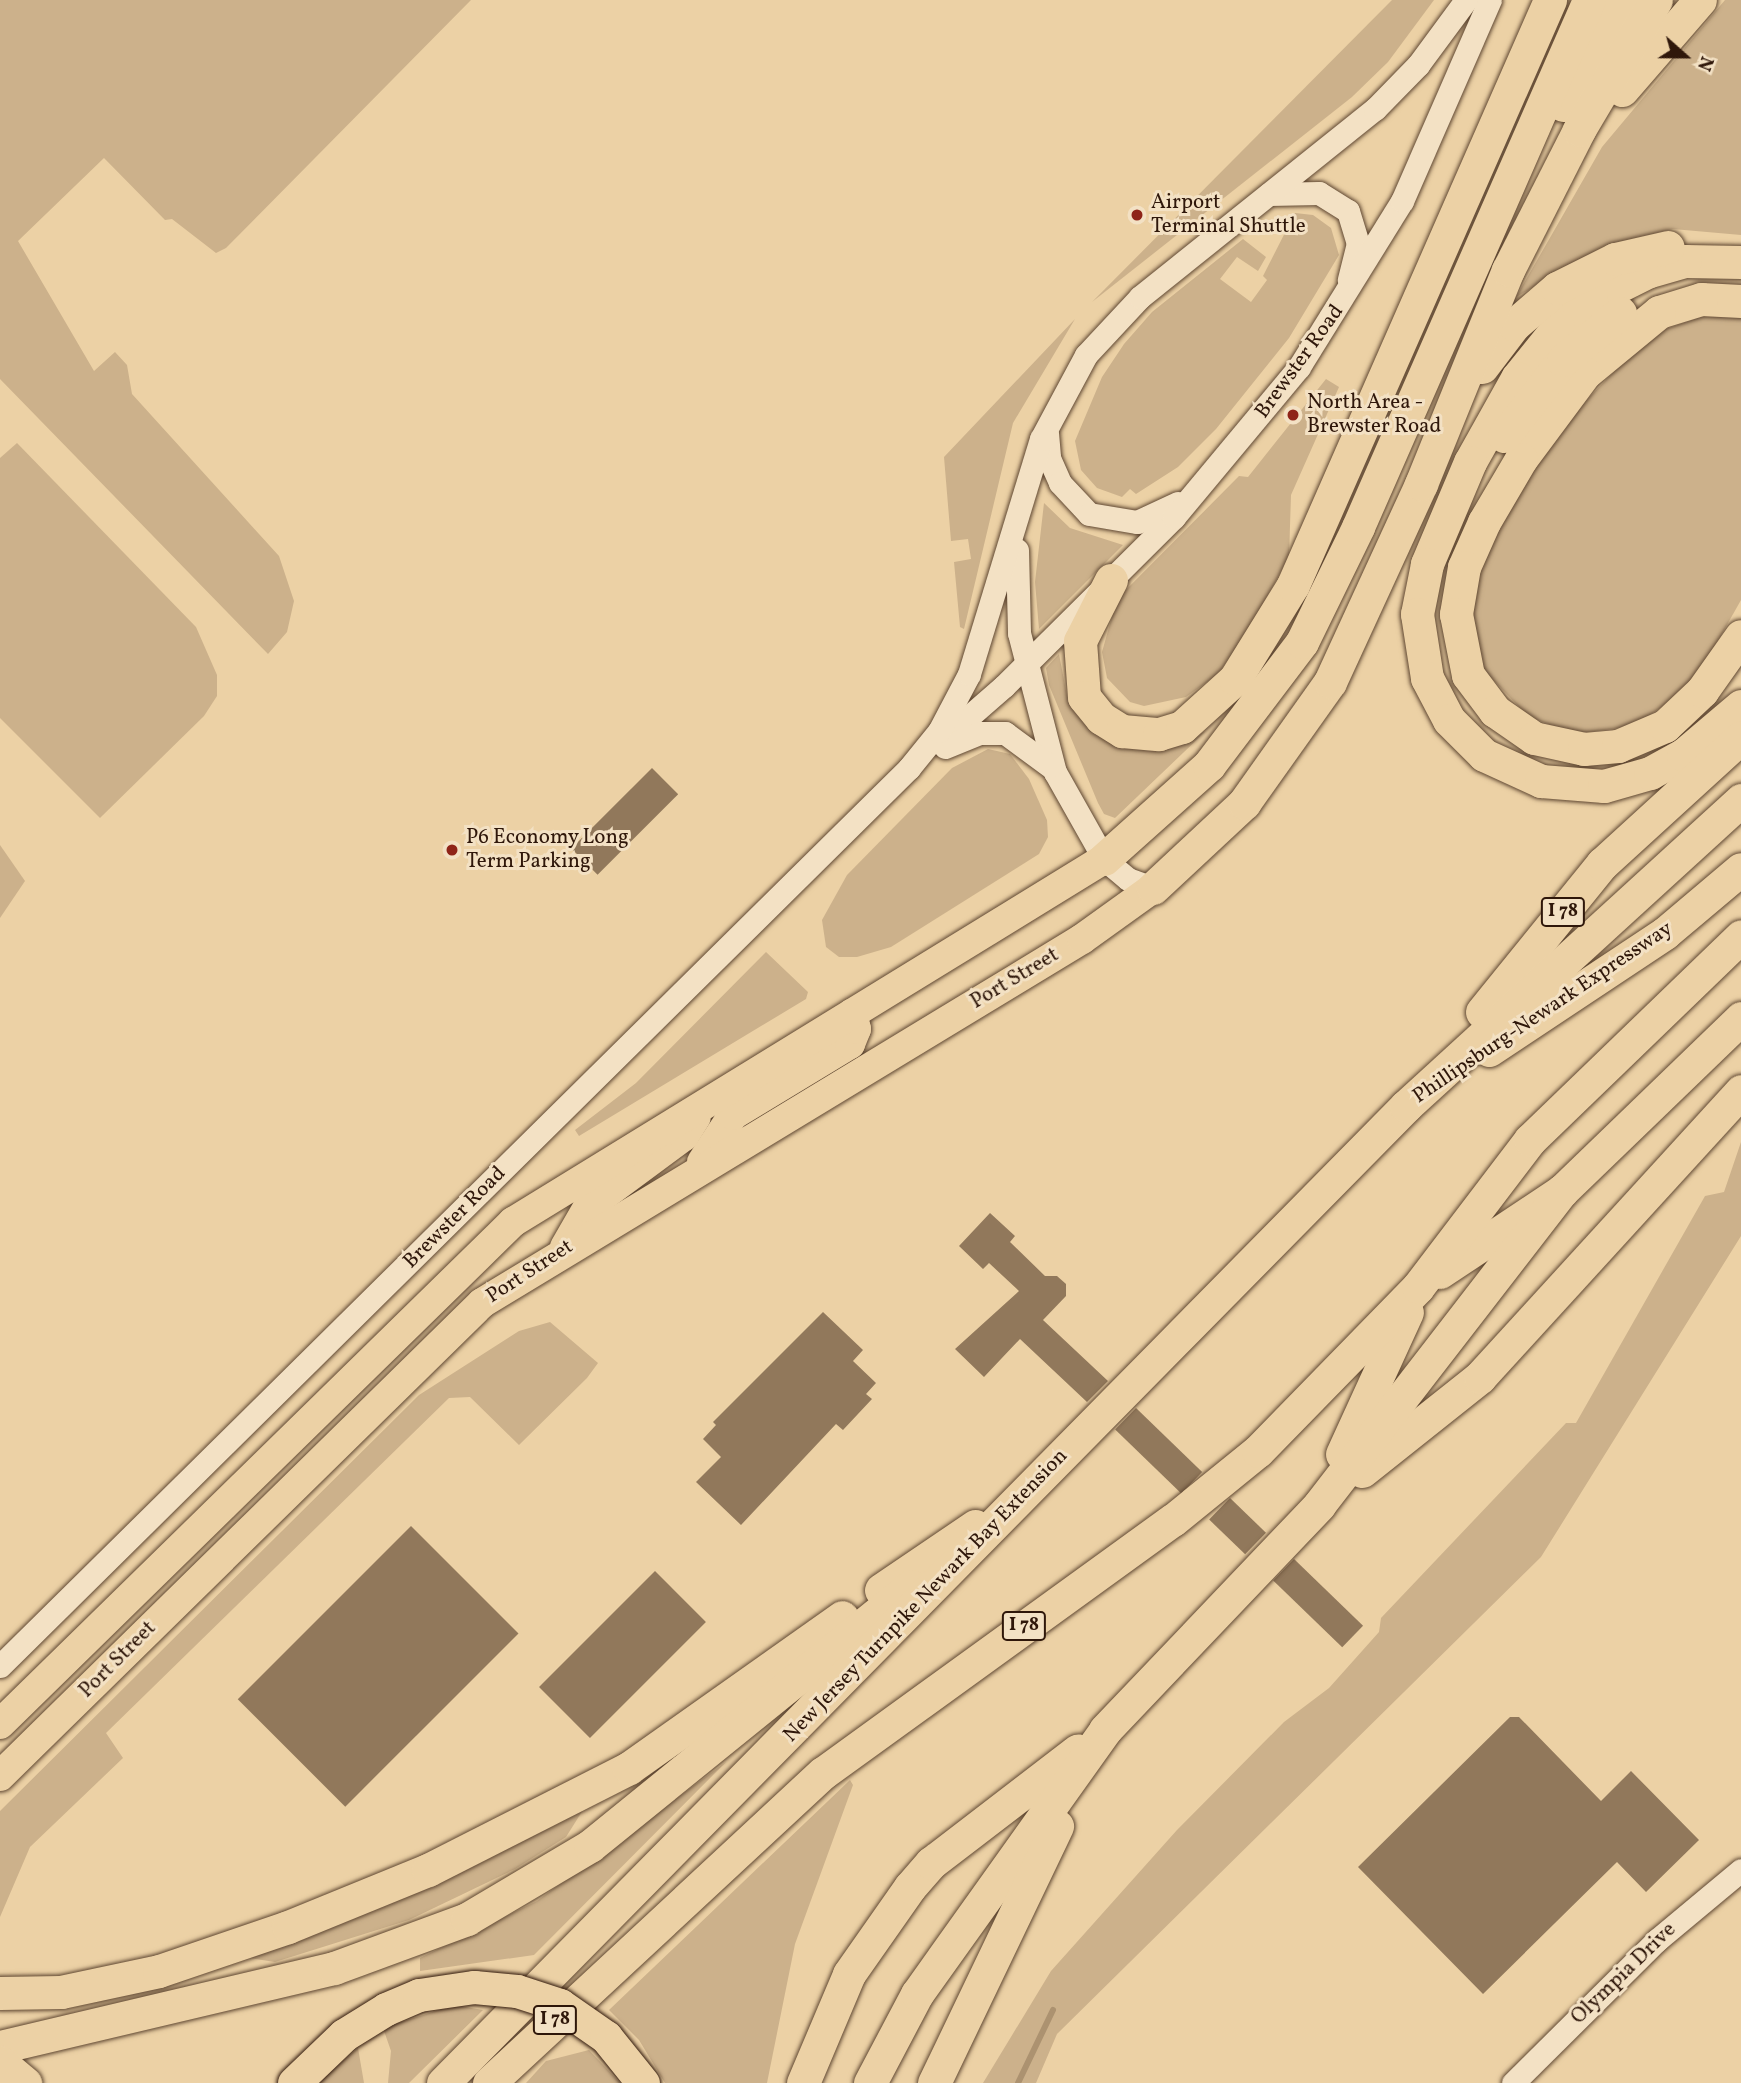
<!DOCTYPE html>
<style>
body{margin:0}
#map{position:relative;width:1741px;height:2083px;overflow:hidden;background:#ecd1a5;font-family:Vollkorn,serif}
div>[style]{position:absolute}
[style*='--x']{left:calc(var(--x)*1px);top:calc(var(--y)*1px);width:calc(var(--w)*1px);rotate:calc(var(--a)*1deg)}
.green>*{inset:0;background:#ccb18b}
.stream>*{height:6px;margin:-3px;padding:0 3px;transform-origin:3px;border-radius:3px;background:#ac9270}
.building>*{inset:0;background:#91785b;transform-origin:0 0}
.roads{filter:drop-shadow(0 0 2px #5e4631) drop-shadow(0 0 2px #5e4631)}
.minor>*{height:23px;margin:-11.5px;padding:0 11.5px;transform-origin:11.5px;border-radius:11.5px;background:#f3e1c4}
.major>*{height:30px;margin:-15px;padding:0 15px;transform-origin:15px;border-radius:15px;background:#ecd1a5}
.highway>*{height:33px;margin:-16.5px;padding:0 16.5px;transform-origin:16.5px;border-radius:16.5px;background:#ecd1a5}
.bridges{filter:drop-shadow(0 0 2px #2f170a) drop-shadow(0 0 2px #2f170a)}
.highway-bridge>*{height:33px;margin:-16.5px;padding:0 16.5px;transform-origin:16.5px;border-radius:16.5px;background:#ecd1a5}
.dots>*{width:19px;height:19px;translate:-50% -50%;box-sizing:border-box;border:4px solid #f3e1c4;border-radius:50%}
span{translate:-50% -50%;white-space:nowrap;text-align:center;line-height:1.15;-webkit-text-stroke:6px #f3e1c4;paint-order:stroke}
.shield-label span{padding:2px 5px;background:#f3e1c4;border:2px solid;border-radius:5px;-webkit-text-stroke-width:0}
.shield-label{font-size:19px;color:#2f170a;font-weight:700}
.poi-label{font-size:21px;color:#2f170a}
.left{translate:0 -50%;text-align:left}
.street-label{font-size:21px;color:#2f170a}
.north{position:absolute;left:1650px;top:21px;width:70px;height:70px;-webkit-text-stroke:5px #f3e1c4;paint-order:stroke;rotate:111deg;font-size:19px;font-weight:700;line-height:28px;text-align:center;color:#2f170a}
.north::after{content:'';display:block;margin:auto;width:24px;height:32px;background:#2f170a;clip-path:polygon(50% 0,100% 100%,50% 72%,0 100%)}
</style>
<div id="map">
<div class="green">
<i style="clip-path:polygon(0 0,471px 0,226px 248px,216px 253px,172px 219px,165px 220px,104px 158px,18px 241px,94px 371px,115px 352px,127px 365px,132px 394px,279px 556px,294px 601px,287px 632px,268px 654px,0 379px)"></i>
<i style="clip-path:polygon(1392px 0,1434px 0,1388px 62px,1352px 97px,1092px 302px)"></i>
<i style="clip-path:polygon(1725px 0,1741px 0,1741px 235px,1673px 229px,1606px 245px,1516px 297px,1602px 147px)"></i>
<i style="clip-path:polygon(1295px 213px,1313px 215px,1331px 228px,1339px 255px,1289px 338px,1216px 429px,1178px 467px,1136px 494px,1130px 489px,1122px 497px,1097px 488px,1081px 470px,1075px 441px,1102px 377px,1124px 344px,1152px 312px,1243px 239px,1266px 257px,1258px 271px,1237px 257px,1220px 279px,1251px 302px,1267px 280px,1263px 276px)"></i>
<i style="clip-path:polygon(1709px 314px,1741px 318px,1741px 600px,1693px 685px,1634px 726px,1573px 734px,1528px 716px,1477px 663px,1468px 601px,1493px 529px,1560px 428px,1649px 335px)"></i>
<i style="clip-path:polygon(1075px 319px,1013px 423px,964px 629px,960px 627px,954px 562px,971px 559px,968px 539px,951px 541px,944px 457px)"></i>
<i style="clip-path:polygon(1326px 379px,1339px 387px,1291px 495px,1289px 557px,1249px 629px,1218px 674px,1186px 697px,1144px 706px,1130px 702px,1107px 678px,1102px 652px,1117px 599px,1239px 476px,1248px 477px)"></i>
<i style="clip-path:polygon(17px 443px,196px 627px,217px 675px,217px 696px,204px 716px,100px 818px,0 718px,0 458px)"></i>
<i style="clip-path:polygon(1044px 503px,1070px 528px,1123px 545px,1039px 629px,1035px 582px)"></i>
<i style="clip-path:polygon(1059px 654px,1068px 701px,1099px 736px,1148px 751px,1167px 749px,1206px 731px,1115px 818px,1104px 814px,1098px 803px,1049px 685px,1046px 668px)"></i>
<i style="clip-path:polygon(988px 749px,1010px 754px,1029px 779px,1047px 820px,1048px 837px,1039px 854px,891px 947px,857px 957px,839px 957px,826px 947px,822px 920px,847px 875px,952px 768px)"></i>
<i style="clip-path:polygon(0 845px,25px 881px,0 918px)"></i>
<i style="clip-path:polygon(766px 952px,808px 992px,806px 999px,579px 1136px,575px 1130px,636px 1083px)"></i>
<i style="clip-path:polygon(1741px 1142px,1741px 1236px,1541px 1557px,1057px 2034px,1036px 2083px,983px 2083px,1051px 1971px,1177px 1830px,1284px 1722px,1329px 1688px,1379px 1632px,1381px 1618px,1566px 1423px,1576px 1423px,1705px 1196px,1724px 1192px)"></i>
<i style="clip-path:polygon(550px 1322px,598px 1363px,587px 1378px,519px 1445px,470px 1397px,449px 1398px,106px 1733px,123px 1758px,30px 1847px,0 1917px,0 1811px,419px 1395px,519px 1331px)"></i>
<i style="clip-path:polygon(726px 1762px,534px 1955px,420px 1971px,420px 1958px,537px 1901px)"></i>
<i style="clip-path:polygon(850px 1780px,853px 1785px,795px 1944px,767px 2083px,665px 2083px,639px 2040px,609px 2010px)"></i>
<i style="clip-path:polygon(583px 1810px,566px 1837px,515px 1869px,409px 1920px,275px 1962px,236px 1956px)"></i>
<i style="clip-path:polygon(454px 2005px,483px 2010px,409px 2083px,388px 2083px,391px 2051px,383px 2028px)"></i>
<i style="clip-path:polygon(358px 2048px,364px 2083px,317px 2083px)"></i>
<i style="clip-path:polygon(589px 2050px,620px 2083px,526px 2083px,546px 2061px)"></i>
</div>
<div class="stream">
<i style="--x:1018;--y:2083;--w:81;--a:-64.4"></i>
</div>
<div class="building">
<i style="left:652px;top:768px;width:37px;height:114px;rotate:45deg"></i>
<i style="clip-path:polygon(990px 1213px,1015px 1236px,1010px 1242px,1045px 1276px,1057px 1276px,1066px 1284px,1066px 1296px,1043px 1320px,1108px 1381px,1087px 1402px,1020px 1339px,984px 1377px,955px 1349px,1019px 1291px,989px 1263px,983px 1269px,959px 1246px)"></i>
<i style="clip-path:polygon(823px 1312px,863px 1350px,853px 1361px,876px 1383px,866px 1394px,872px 1399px,843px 1430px,836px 1424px,741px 1525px,696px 1482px,721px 1457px,703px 1439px,716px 1425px,713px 1422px)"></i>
<i style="left:1136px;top:1408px;width:92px;height:30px;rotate:44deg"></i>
<i style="left:1230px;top:1498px;width:50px;height:30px;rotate:44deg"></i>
<i style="left:411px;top:1526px;width:152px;height:245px;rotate:45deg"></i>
<i style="left:1294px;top:1559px;width:96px;height:30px;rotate:44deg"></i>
<i style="left:655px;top:1571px;width:72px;height:164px;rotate:45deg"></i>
<i style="clip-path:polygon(1510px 1717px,1519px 1717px,1601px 1801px,1631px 1771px,1699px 1840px,1646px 1892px,1617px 1862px,1483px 1994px,1358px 1867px)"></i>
</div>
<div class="roads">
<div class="minor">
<i style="--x:1269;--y:194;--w:50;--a:-1.1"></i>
<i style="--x:1319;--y:193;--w:34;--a:32"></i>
<i style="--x:1348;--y:211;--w:34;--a:73"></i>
<i style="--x:1358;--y:243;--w:38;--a:104"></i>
<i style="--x:1047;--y:433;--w:25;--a:85"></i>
<i style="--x:1049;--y:458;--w:27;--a:66"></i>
<i style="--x:1060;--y:483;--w:42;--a:46.9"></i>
<i style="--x:1089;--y:514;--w:49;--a:9.5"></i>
<i style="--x:1137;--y:522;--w:45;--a:-24.9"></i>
<i style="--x:1017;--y:550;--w:83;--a:88.6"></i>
<i style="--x:1019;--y:633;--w:144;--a:75.5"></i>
<i style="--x:1055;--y:772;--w:100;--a:60.6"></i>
<i style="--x:1104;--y:859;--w:31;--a:40"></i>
<i style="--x:1128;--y:879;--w:27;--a:20"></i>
<i style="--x:941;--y:741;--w:84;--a:-41.1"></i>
<i style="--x:1004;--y:686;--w:240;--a:-44.8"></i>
<i style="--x:1174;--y:517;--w:195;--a:-50.2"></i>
<i style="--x:1299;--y:367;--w:195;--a:-58.2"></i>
<i style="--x:1402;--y:201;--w:219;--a:-66.4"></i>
<i style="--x:945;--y:747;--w:37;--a:-22"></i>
<i style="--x:979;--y:733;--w:26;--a:0"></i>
<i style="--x:1005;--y:733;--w:56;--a:36.3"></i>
<i style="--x:0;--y:1666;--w:1278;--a:-44.65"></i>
<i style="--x:909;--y:768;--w:48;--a:-51"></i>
<i style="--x:939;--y:731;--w:64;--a:-62.2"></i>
<i style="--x:969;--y:674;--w:246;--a:-73"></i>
<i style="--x:1041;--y:439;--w:95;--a:-61.8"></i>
<i style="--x:1086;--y:355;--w:79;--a:-47"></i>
<i style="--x:1140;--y:297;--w:301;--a:-38.7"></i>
<i style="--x:1375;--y:109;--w:62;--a:-45.7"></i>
<i style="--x:1418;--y:65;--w:81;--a:-53.6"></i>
<i style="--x:1513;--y:2083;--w:203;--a:-44.8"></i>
<i style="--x:1657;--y:1940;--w:109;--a:-39.8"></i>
</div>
<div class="major">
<i style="--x:702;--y:1162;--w:56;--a:-56.6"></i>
<i style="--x:733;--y:1115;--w:137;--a:-31.3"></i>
<i style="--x:850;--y:1044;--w:16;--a:-68"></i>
<i style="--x:856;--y:1029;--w:16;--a:-104"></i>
<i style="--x:565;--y:1247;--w:46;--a:-60.1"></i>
<i style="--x:588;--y:1207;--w:119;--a:-36.5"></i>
<i style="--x:684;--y:1136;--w:22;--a:-58"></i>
<i style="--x:0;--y:1724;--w:718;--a:-44.38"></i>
<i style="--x:513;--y:1222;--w:694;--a:-31.56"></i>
<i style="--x:0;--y:1776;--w:675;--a:-44.46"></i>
<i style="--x:482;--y:1303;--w:702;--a:-31.24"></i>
<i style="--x:1082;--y:939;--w:87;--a:-35.7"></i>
</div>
<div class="highway">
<i style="--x:1622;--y:90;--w:119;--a:-49.1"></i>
<i style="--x:1563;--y:105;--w:121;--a:-60.3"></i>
<i style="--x:1741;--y:262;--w:56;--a:-179"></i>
<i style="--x:1685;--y:261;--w:37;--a:164"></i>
<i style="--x:1649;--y:271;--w:65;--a:153.4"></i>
<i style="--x:1591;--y:300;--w:43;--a:140.7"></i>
<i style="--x:1558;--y:327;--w:65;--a:128.8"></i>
<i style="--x:1517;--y:378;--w:96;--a:119.2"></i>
<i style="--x:1470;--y:462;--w:111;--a:112.9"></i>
<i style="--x:1427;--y:564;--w:51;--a:101.3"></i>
<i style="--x:1417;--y:614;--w:65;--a:81.1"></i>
<i style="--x:1427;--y:678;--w:47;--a:62.4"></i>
<i style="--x:1449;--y:720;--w:49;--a:45"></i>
<i style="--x:1484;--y:755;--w:63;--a:24.5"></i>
<i style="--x:1541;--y:781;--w:63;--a:4.5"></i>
<i style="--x:1604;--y:786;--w:48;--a:-15.8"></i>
<i style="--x:1650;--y:773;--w:38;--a:-29"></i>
<i style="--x:1683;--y:755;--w:76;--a:-40.2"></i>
<i style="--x:1741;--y:301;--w:40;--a:-177.1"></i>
<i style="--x:1701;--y:299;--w:44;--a:162.8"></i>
<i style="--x:1659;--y:312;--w:96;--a:140.5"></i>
<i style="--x:1585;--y:373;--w:107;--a:126.7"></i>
<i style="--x:1521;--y:459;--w:73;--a:120.4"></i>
<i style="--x:1484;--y:522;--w:49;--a:114"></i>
<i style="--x:1464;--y:567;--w:48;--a:99.7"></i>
<i style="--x:1456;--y:614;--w:62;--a:78.9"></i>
<i style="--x:1468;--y:675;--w:45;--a:53.1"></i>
<i style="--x:1495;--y:711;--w:47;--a:34.7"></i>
<i style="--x:1534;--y:738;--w:51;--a:12.4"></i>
<i style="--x:1584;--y:749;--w:34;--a:-5"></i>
<i style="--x:1618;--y:746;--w:51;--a:-23.1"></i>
<i style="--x:1665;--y:726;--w:51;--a:-43.4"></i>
<i style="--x:1702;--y:691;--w:67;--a:-54.7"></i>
<i style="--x:1482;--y:367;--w:53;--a:-52.7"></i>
<i style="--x:1514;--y:325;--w:57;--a:-40.7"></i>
<i style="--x:1557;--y:288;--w:65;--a:-26.6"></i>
<i style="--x:1615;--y:259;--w:54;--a:-12.8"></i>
<i style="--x:1504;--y:436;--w:96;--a:-52.2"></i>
<i style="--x:1563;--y:360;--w:74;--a:-39.5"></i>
<i style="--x:1111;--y:580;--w:68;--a:116.9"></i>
<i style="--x:1080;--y:641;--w:56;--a:85.9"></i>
<i style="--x:1084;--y:697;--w:27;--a:51"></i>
<i style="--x:1101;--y:718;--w:25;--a:32"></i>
<i style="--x:1122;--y:731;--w:37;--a:5"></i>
<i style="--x:1159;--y:734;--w:24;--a:-17"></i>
<i style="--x:1182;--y:727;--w:72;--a:-42.2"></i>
<i style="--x:1235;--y:679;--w:110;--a:-58.3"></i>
<i style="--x:1293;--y:585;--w:639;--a:-66.28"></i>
<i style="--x:1104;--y:859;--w:141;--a:-41.8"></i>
<i style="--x:1209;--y:765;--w:154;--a:-52.9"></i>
<i style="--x:1302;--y:642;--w:128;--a:-64"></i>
<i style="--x:1358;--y:527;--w:575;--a:-66.33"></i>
<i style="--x:1153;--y:888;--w:125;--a:-43"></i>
<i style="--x:1244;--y:803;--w:148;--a:-54.6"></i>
<i style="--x:1330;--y:682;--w:218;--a:-65.3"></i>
<i style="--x:1421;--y:484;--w:231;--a:-67.9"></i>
<i style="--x:1508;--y:270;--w:157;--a:-63.1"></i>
<i style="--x:1579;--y:130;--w:151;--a:-59.4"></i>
<i style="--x:1482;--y:1012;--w:191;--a:-51"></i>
<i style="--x:1602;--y:864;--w:188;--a:-42.4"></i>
<i style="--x:1489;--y:1050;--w:211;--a:-33.6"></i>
<i style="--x:1665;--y:933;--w:99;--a:-40.1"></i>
<i style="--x:1440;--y:1272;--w:146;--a:-33.6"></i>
<i style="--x:1562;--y:1191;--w:249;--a:-44"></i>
<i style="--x:1342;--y:1454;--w:156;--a:-65.4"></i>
<i style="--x:1362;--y:1471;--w:151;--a:-38.5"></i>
<i style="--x:1480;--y:1377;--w:387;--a:-47.6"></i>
<i style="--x:881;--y:1590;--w:114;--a:-34.2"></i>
<i style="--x:0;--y:1993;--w:61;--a:-0.9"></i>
<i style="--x:61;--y:1992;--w:100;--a:-12.1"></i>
<i style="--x:159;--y:1971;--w:136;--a:-18.8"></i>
<i style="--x:288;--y:1927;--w:151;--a:-22.2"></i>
<i style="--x:428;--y:1870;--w:225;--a:-26.9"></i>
<i style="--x:629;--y:1768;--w:261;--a:-35.3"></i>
<i style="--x:0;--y:2047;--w:343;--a:-13.3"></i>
<i style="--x:334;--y:1968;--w:142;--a:-20.2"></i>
<i style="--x:467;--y:1919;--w:143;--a:-30.7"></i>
<i style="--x:590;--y:1846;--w:413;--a:-39"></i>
<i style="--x:0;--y:2062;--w:33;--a:40"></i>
<i style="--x:443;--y:2083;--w:1372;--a:-45.41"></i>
<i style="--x:1406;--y:1106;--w:454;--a:-42.4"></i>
<i style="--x:489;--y:2083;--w:456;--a:-42.9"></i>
<i style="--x:823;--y:1773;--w:432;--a:-35.9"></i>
<i style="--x:1173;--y:1520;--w:109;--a:-39.1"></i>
<i style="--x:1258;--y:1451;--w:229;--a:-45.7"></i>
<i style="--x:1418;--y:1287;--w:185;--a:-52.7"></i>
<i style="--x:1530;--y:1140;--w:293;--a:-44"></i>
<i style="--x:803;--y:2083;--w:118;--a:-67.1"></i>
<i style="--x:849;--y:1974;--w:106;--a:-55"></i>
<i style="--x:910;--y:1887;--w:32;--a:-49"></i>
<i style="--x:931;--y:1863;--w:185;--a:-37.5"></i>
<i style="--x:870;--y:2083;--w:101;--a:-62.2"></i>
<i style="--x:917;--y:1994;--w:324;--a:-54.5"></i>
<i style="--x:1105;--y:1730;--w:311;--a:-46.4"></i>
<i style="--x:1319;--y:1505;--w:397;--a:-52.3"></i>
<i style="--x:934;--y:2083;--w:285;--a:-64.4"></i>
</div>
</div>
<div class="bridges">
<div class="highway-bridge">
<i style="--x:294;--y:2083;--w:69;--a:-43.8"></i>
<i style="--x:344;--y:2035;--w:49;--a:-31.8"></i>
<i style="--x:386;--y:2009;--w:36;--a:-23"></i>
<i style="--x:419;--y:1995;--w:56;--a:-8.3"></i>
<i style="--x:474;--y:1987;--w:43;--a:5.3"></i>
<i style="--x:517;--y:1991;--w:45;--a:18"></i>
<i style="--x:560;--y:2005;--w:56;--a:34.8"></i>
<i style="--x:606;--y:2037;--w:59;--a:51.2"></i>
</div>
</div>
<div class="dots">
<i style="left:1137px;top:215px;background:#8f2418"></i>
<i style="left:1293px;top:415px;background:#8f2418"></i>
<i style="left:452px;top:850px;background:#8f2418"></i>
</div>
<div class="shield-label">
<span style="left:1563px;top:912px">I 78</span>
<span style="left:1024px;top:1626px">I 78</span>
<span style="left:555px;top:2020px">I 78</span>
</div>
<div class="poi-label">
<span class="left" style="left:1151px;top:215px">Airport<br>Terminal Shuttle</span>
<span class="left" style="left:1307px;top:415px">North Area -<br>Brewster Road</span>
<span class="left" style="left:466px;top:850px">P6 Economy Long<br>Term Parking</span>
</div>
<div class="street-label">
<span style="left:1300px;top:362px;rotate:-54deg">Brewster Road</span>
<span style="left:1015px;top:979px;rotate:-31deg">Port Street</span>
<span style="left:1543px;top:1013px;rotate:-34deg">Phillipsburg-Newark Expressway</span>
<span style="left:455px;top:1218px;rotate:-45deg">Brewster Road</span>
<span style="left:530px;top:1272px;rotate:-33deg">Port Street</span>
<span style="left:926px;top:1596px;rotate:-46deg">New Jersey Turnpike Newark Bay Extension</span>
<span style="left:118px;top:1660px;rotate:-45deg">Port Street</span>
<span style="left:1624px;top:1974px;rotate:-44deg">Olympia Drive</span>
</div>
<div class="north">N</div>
</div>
